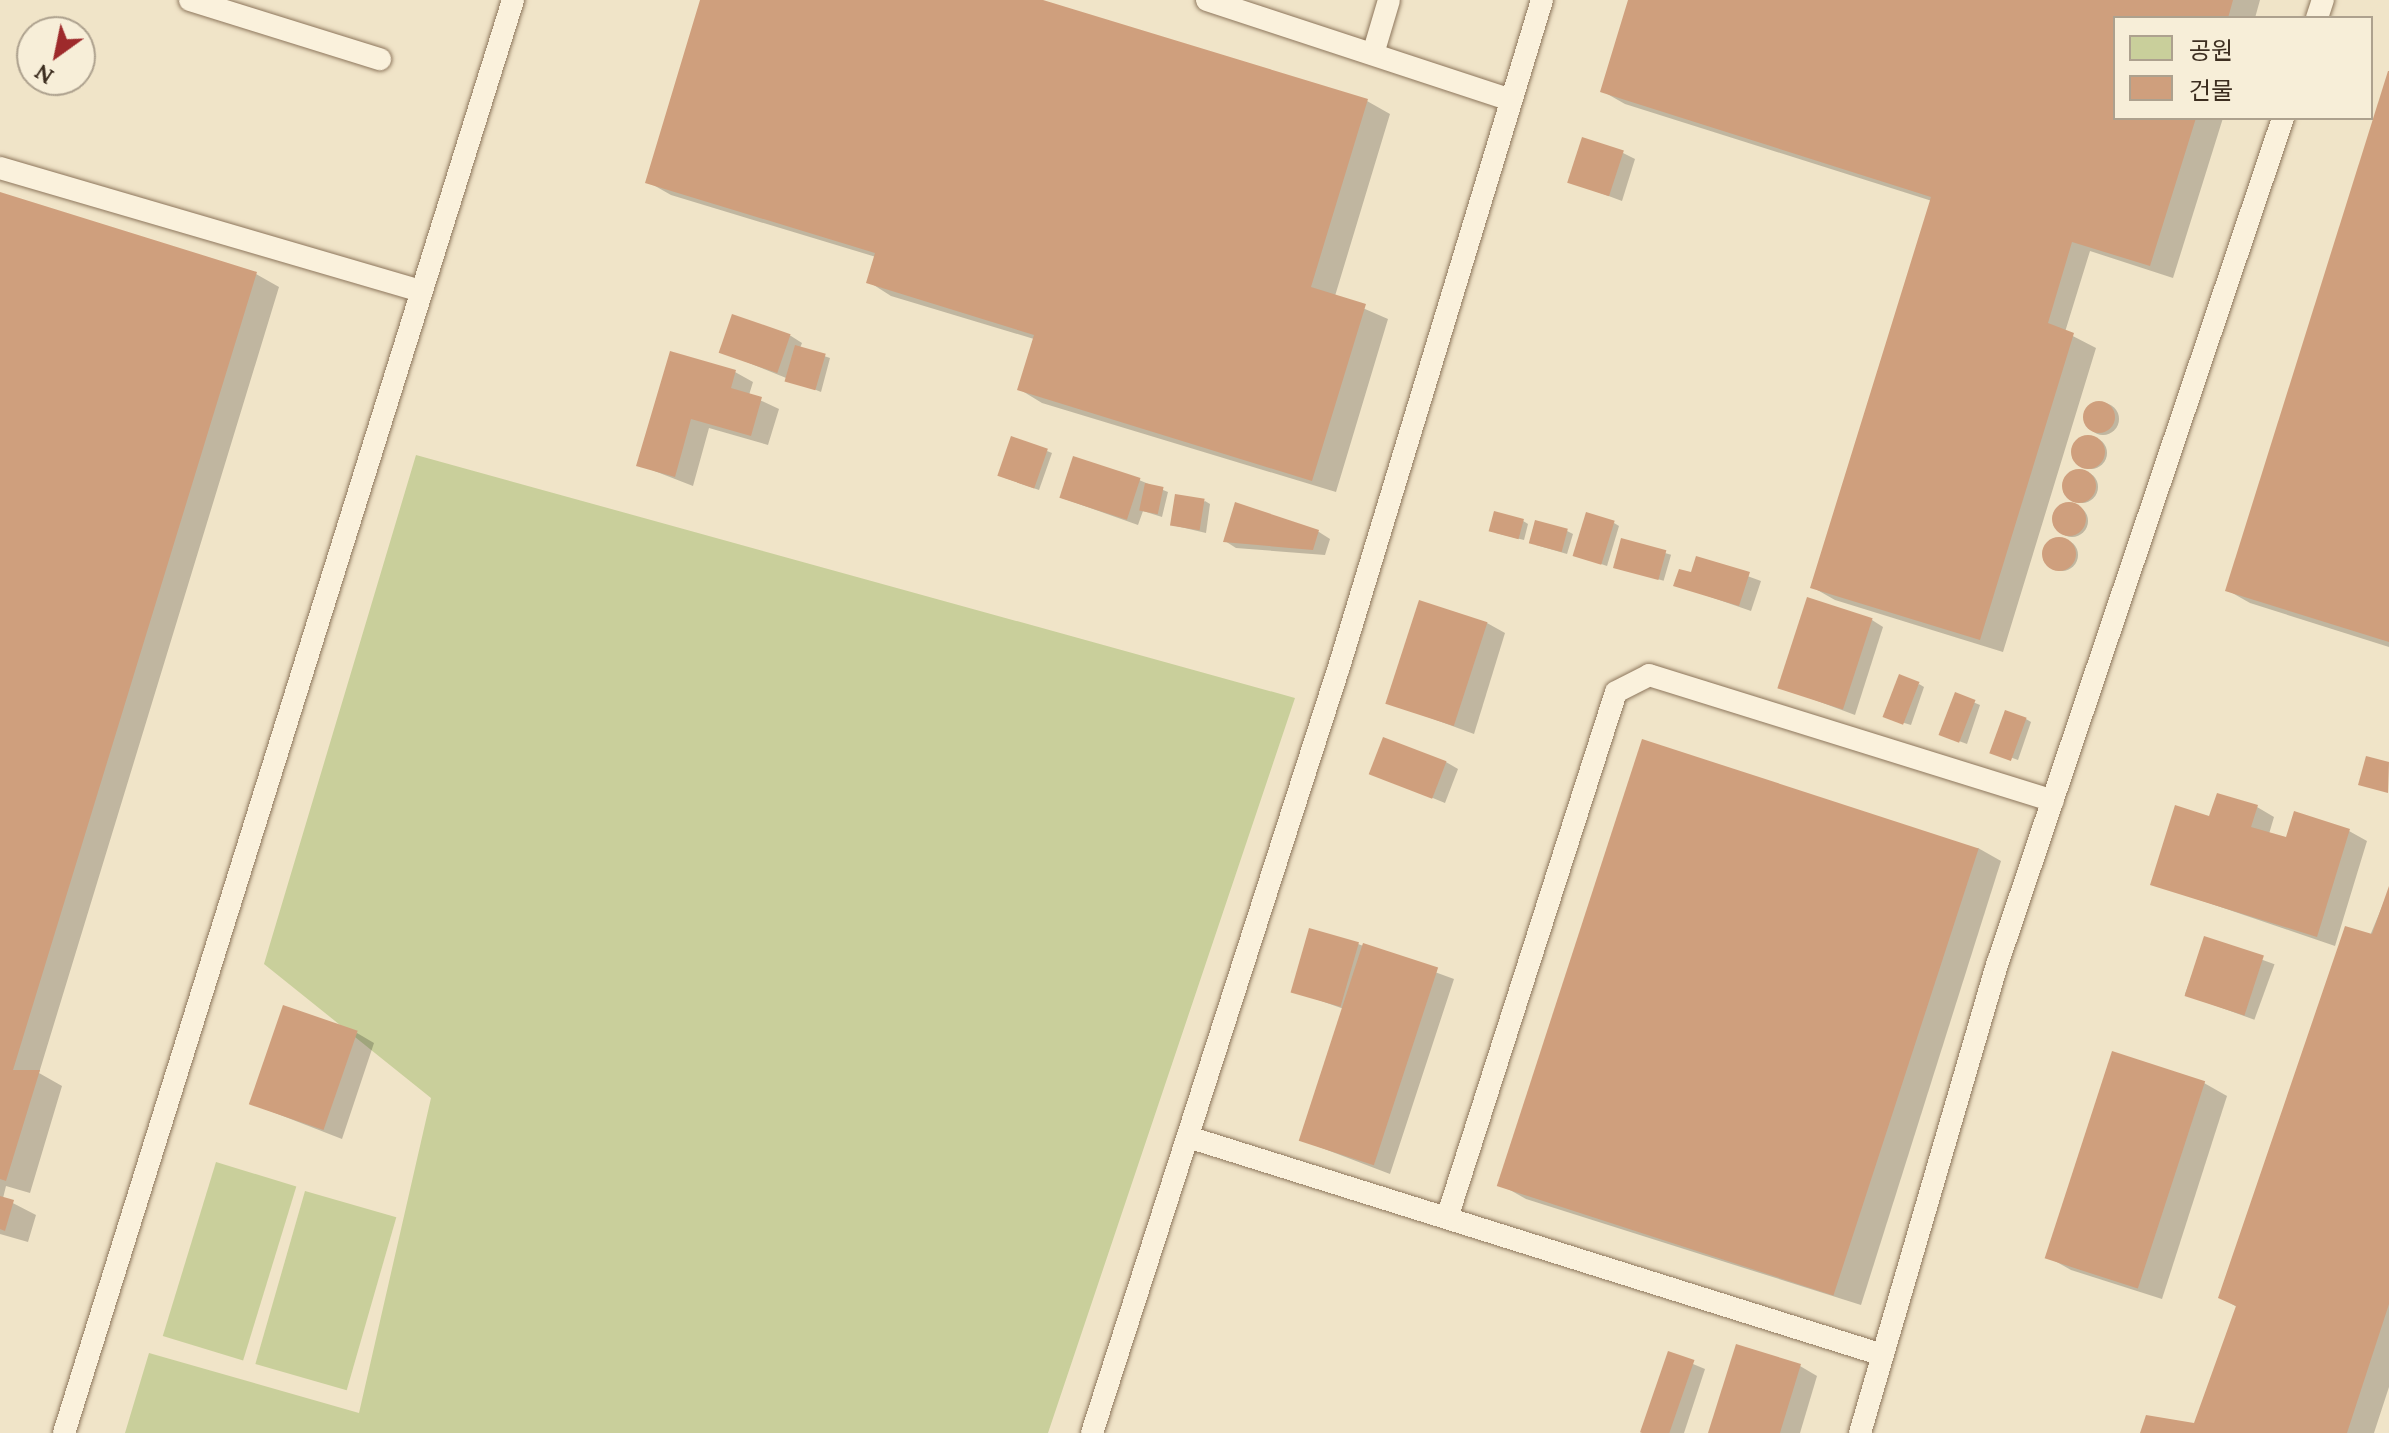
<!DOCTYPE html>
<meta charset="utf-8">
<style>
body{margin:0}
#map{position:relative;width:2389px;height:1433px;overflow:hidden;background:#f0e4c8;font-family:Lora,"Noto Sans KR",serif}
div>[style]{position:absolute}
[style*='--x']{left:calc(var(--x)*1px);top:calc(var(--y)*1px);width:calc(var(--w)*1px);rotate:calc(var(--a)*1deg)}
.green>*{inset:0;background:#c9cf9b;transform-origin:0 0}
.shadow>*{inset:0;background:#0003;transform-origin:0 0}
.round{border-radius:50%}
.building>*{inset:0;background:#cf9f7d;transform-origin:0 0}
.roads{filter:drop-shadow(0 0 2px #8d765c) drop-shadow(0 0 2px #8d765c)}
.lane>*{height:22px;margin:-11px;padding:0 11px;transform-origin:11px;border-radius:11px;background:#faf1dc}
span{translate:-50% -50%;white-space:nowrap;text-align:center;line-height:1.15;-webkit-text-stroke:7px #f7eed8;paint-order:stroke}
.legend{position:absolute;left:2113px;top:16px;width:260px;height:104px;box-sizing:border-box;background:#f7eed8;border:2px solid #ada18e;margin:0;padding:10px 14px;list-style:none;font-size:24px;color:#3d2e20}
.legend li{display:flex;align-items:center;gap:16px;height:40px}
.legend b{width:40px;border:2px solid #ada18e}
.north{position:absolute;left:16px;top:16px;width:80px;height:80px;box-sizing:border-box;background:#f7eed8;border:2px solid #ada18e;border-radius:50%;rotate:213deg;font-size:22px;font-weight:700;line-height:32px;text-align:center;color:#3d2e20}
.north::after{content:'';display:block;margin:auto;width:28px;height:36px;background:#9e2a2b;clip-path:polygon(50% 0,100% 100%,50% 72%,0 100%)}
</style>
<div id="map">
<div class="green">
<i style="clip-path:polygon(416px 455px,1295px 698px,1048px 1433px,125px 1433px,149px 1353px,359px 1413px,431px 1098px,264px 964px)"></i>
<i style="left:216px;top:1162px;width:84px;height:182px;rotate:17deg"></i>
<i style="left:305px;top:1191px;width:95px;height:180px;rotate:16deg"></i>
</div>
<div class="shadow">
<i style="clip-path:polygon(703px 0,1036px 0,1367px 101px,1390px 114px,1335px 296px,1388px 319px,1336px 492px,1042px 403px,1019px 389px,1034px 339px,891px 296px,869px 282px,876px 257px,671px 195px,648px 182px)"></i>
<i style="clip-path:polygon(1630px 0,2260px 0,2255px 18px,2115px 18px,2115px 118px,2223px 118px,2173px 278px,2090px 251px,2065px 332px,2096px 348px,2003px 652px,1835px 600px,1812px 587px,1932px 201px,1625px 104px,1602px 91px)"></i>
<i style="clip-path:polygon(2389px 76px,2389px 647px,2250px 603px,2227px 590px)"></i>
<i style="clip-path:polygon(1623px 153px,1635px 159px,1622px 201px,1571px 182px)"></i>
<i style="clip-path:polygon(0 194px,256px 274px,279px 287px,39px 1073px,62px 1086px,30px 1193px,6px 1186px,3px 1198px,36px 1215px,28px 1242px,0 1234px)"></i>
<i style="clip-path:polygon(734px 317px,791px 336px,802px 343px,800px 348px,830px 358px,821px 392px,722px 352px)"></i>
<i style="clip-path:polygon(735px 372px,753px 382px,749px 395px,779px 409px,768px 445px,709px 428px,693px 486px,639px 465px)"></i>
<i class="round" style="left:2087px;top:403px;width:32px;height:32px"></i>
<i class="round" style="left:2075px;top:437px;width:32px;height:32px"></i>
<i style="clip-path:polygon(1047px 451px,1052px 453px,1039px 490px,1005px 478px)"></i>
<i class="round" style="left:2066px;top:471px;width:32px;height:32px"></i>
<i style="clip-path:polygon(1139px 480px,1168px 492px,1162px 517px,1143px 511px,1138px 525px,1062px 498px)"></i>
<i style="clip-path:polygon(1205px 501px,1210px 504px,1206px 533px,1172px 525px)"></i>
<i style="clip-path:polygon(1237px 505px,1319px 532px,1330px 539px,1325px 555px,1236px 548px,1225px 541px)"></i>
<i class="round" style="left:2056px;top:505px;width:32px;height:32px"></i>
<i style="clip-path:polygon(1523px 521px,1528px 524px,1524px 540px,1496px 533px)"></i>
<i style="clip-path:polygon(1614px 523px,1619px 526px,1607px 566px,1575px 555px)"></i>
<i style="clip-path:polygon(1567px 531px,1573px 534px,1567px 554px,1536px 545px)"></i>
<i class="round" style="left:2046px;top:539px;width:32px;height:32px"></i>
<i style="left:1623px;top:541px;width:50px;height:27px;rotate:16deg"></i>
<i style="clip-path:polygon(1698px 558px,1761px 581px,1751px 611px,1676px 585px,1693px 575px)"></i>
<i style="clip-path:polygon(1872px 620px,1883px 627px,1855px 715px,1780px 687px)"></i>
<i style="clip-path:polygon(1487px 623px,1505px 633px,1474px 734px,1390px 703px)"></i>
<i style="clip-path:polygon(1919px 684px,1924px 687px,1911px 725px,1891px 719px)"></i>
<i style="clip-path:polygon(1956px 695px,1980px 705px,1967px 744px,1948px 737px)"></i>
<i style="clip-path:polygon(2026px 719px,2031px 722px,2018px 760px,1996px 752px)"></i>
<i style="clip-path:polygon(1446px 762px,1458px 769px,1445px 803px,1372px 773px)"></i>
<i style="clip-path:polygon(2257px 807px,2274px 817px,2269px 834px,2287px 840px,2349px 831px,2367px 841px,2335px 946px,2153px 884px,2210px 818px)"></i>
<i style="clip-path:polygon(1978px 848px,2001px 861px,1861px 1305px,1526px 1199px,1503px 1186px)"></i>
<i style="clip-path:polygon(2389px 890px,2389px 1387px,2374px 1433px,2142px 1433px,2195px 1426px,2237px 1307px,2220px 1297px)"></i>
<i style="left:2205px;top:939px;width:74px;height:59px;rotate:20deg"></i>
<i style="clip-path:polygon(1358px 944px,1454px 979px,1390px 1174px,1301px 1140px,1344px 1009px,1293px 991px)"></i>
<i style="clip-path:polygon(357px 1033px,374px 1043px,342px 1139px,252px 1104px)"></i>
<i style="clip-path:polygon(2204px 1083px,2227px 1096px,2162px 1299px,2071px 1270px,2048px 1257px)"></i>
<i style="clip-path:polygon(1669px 1354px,1705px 1369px,1684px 1433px,1643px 1433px)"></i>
<i style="clip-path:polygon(1800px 1366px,1817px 1376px,1800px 1433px,1710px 1433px)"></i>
</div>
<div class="building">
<i style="clip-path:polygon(700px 0,1043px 0,1368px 99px,1311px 287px,1366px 304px,1312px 481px,1017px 390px,1034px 335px,866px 283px,875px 253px,645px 183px)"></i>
<i style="clip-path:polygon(1628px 0,2233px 0,2228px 18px,2115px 18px,2115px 118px,2196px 118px,2150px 266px,2072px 242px,2048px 323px,2074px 333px,1980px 640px,1810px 588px,1931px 197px,1600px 92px)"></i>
<i style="clip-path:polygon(2388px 71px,2389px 71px,2389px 642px,2225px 591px)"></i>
<i style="left:1582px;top:137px;width:44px;height:48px;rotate:18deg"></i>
<i style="clip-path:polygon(0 192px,257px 272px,13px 1070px,40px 1070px,6px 1181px,0 1179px)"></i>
<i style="left:732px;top:314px;width:62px;height:41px;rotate:19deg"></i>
<i style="left:795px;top:345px;width:32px;height:38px;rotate:16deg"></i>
<i style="clip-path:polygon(670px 351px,736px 370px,731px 388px,762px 397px,751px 436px,691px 419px,675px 477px,636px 466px)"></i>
<i class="round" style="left:2083px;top:401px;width:32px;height:32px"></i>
<i class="round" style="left:2071px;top:435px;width:34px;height:34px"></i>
<i style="left:1011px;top:436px;width:39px;height:42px;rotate:19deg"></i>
<i style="left:1073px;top:456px;width:71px;height:44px;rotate:18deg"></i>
<i class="round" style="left:2062px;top:469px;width:34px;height:34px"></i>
<i style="left:1145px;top:483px;width:19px;height:28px;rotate:12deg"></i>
<i style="left:1175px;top:494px;width:30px;height:32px;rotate:9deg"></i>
<i style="clip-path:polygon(1235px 502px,1319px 530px,1313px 550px,1223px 542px)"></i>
<i class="round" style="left:2052px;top:502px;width:34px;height:34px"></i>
<i style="left:1494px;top:511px;width:31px;height:21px;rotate:15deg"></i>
<i style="left:1586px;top:512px;width:30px;height:46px;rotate:17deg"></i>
<i style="left:1535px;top:520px;width:34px;height:24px;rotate:15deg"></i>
<i class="round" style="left:2042px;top:537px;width:34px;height:34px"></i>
<i style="left:1621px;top:538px;width:47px;height:31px;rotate:15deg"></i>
<i style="clip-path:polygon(1696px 556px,1750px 572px,1739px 606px,1673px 586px,1679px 569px,1691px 572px)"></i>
<i style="left:1807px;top:597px;width:69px;height:96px;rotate:18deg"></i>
<i style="left:1419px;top:600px;width:72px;height:109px;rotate:18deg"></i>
<i style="left:1899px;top:674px;width:22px;height:46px;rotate:21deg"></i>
<i style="left:1955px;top:692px;width:22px;height:46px;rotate:21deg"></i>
<i style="left:2005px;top:710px;width:23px;height:46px;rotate:20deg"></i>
<i style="left:1383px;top:737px;width:68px;height:40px;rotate:21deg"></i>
<i style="left:1642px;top:739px;width:354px;height:470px;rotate:18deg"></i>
<i style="clip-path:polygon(2366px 756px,2389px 762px,2388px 793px,2358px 785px)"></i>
<i style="clip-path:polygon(2217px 793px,2258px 805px,2251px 827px,2286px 837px,2294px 811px,2350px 829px,2317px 937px,2150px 885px,2175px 805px,2209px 816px)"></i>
<i style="clip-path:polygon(2389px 886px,2389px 1304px,2347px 1433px,2140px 1433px,2146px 1415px,2194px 1423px,2236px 1306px,2218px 1298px,2345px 926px,2372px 934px)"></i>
<i style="left:1309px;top:928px;width:52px;height:67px;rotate:16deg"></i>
<i style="left:2204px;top:936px;width:63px;height:63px;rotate:18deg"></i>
<i style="left:1363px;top:943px;width:79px;height:208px;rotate:18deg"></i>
<i style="left:283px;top:1005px;width:79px;height:105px;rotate:19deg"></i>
<i style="left:2112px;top:1051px;width:98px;height:218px;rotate:18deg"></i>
<i style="clip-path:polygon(0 1196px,14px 1200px,5px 1231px,0 1229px)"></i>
<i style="clip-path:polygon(1736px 1344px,1801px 1364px,1780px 1433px,1708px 1433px)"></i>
<i style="left:1668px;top:1351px;width:28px;height:86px;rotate:19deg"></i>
</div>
<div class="roads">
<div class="lane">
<i style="--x:190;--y:0;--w:199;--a:17.3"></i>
<i style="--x:1207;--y:0;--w:320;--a:18.2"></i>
<i style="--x:2317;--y:18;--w:19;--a:-72"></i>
<i style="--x:1373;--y:54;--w:56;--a:-73.5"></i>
<i style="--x:0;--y:168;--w:439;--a:16.3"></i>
<i style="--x:1188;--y:1137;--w:728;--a:17.42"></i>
<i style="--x:1447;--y:1218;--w:552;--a:-72.19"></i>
<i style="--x:1616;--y:692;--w:37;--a:-27"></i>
<i style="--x:1649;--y:675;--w:423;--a:17.3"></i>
<i style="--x:64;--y:1433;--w:1502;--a:-72.6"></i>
<i style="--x:1092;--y:1433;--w:805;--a:-72.13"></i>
<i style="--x:1339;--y:667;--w:697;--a:-73.07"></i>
<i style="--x:1860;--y:1433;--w:491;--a:-73.7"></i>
<i style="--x:1998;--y:962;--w:891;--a:-71.34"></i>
</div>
</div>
<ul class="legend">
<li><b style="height:22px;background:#c9cf9b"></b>공원</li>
<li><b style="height:22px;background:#cf9f7d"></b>건물</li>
</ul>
<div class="north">N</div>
</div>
